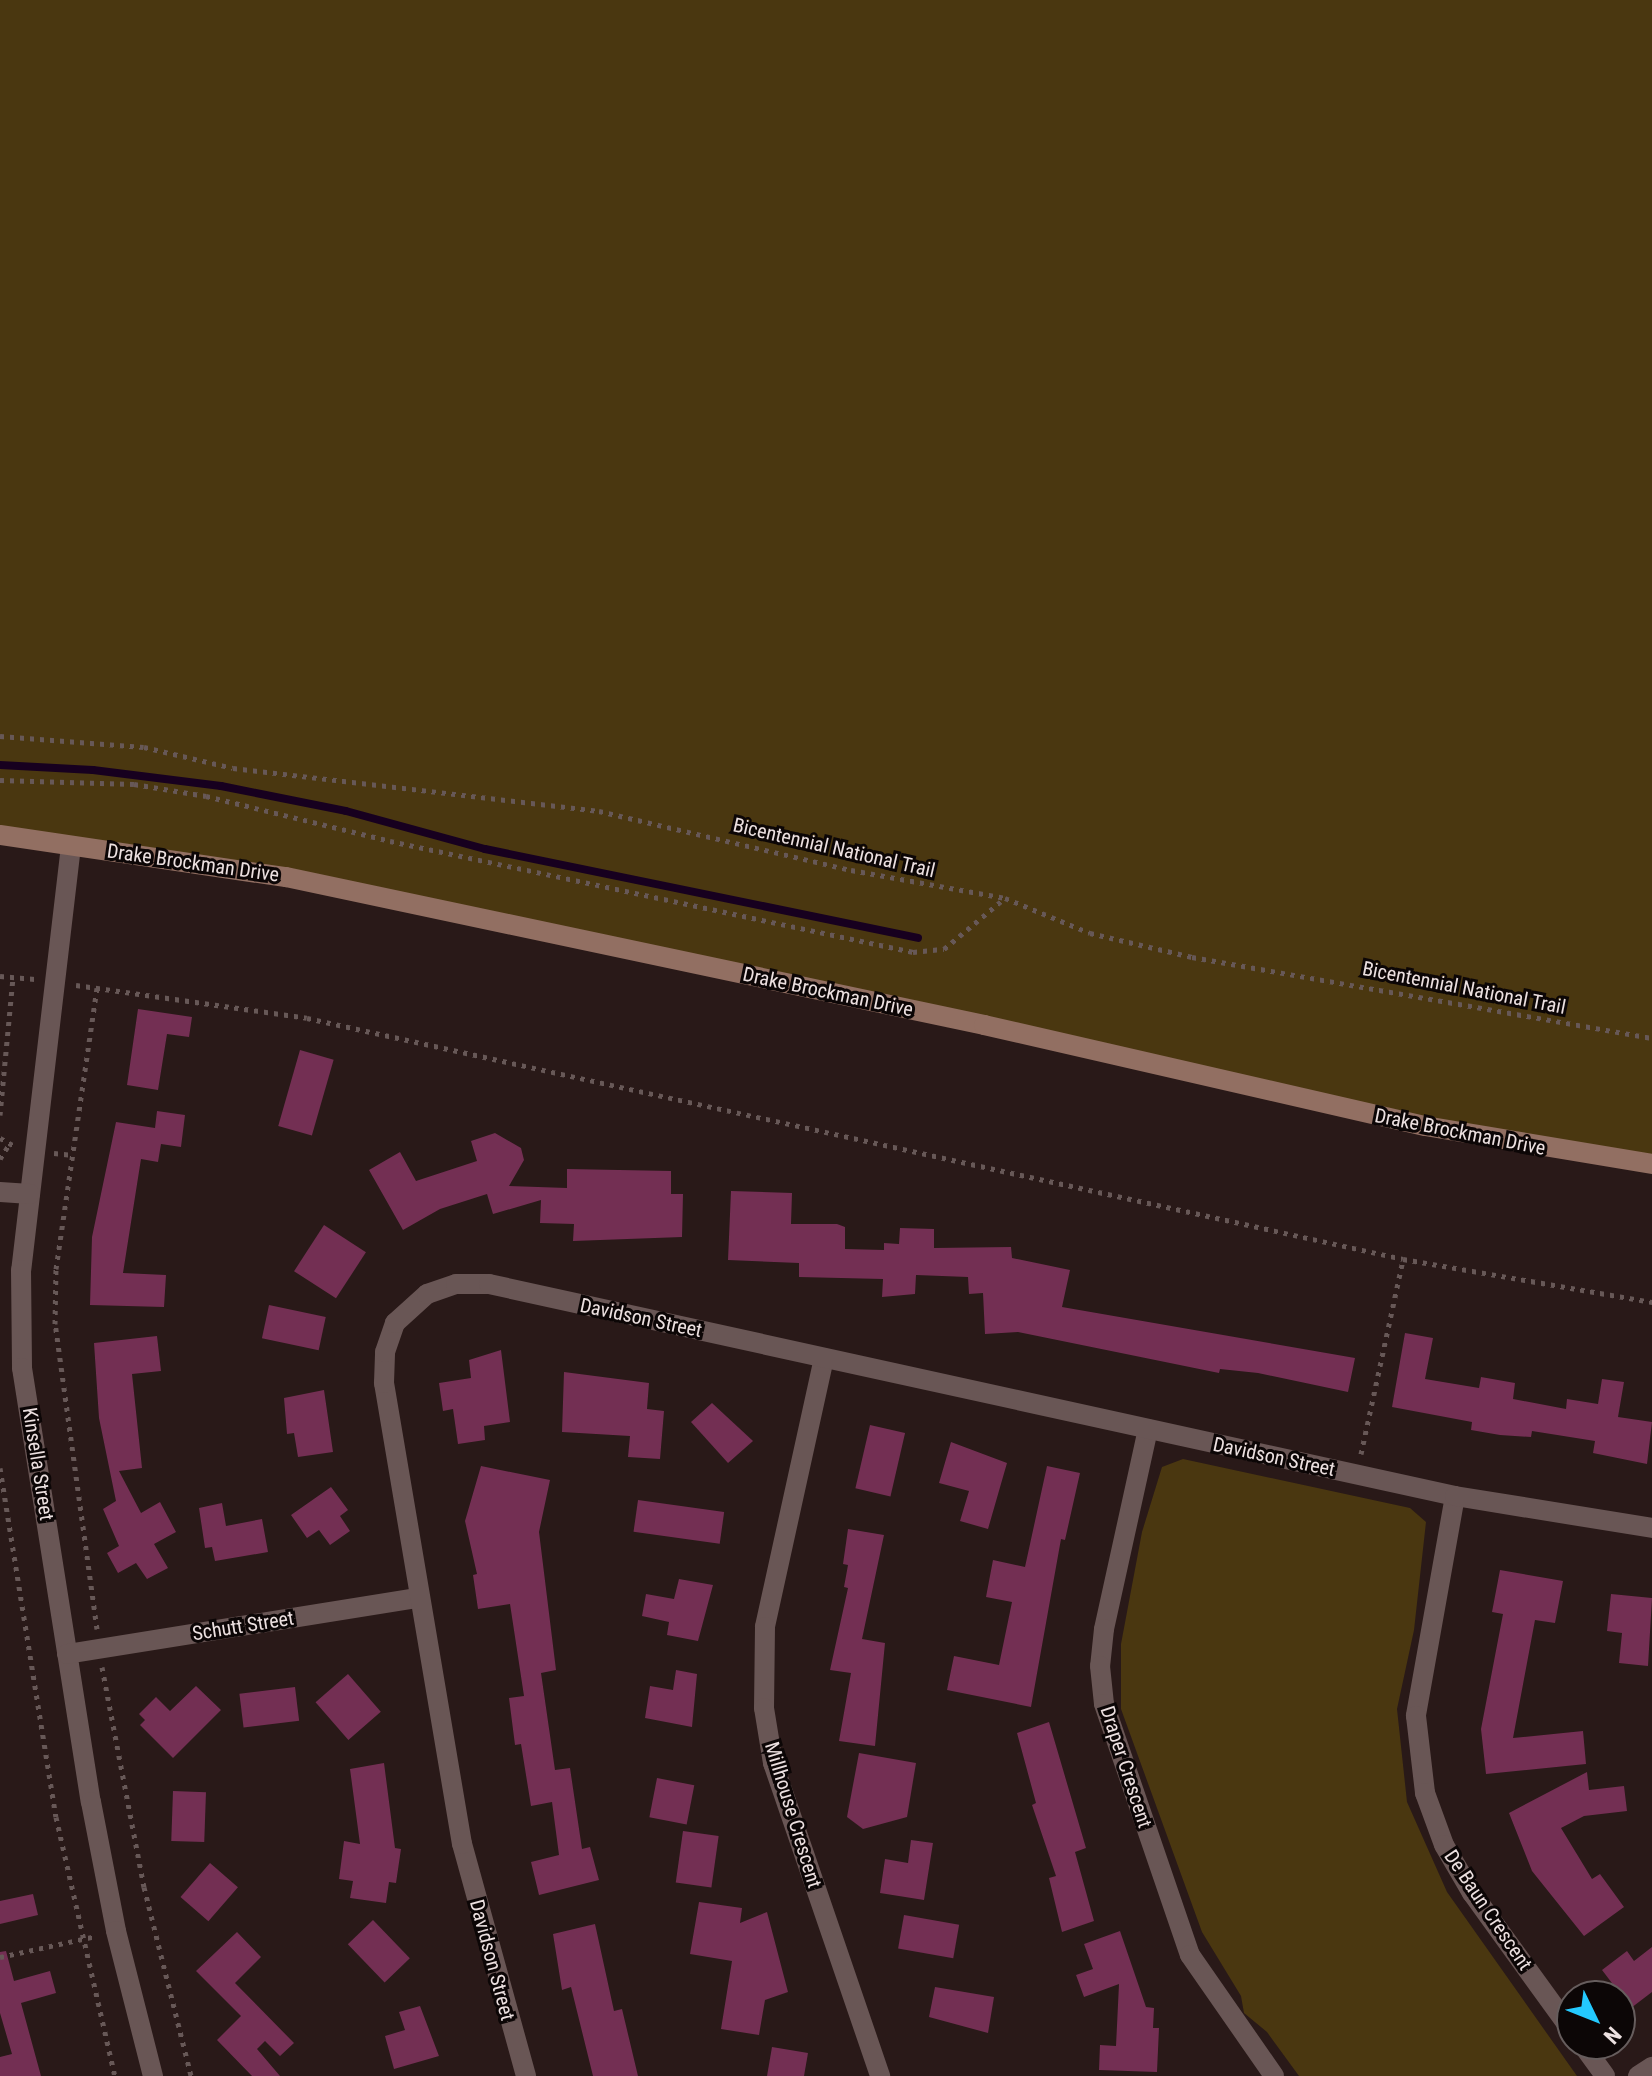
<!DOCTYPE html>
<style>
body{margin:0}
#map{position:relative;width:1652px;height:2076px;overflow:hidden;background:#291918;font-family:"Roboto Condensed",sans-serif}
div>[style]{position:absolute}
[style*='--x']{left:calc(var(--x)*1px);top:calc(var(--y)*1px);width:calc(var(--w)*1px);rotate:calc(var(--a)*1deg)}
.green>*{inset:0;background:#4a3710}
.stream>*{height:8px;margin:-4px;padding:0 4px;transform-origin:4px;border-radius:4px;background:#17001f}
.building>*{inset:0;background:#732f53;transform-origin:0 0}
.path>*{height:5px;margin-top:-2.5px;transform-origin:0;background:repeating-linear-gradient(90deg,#675857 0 4px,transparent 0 10px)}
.street>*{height:20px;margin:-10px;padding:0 10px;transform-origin:10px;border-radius:10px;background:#695655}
.secondary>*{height:20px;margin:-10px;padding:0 10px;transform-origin:10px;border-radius:10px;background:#926f62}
span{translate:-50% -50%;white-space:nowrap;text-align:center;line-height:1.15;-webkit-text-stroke:6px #0c0606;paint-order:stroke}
.street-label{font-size:20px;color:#ece0e0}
.north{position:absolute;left:1556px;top:1980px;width:80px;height:80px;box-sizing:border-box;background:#0c0606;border:2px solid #665d5d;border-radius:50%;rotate:133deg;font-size:22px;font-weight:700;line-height:32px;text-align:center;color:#ece0e0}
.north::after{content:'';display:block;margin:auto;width:28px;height:36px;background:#24c9fe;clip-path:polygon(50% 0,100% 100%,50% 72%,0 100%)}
</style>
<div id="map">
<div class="green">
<i style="clip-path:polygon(0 0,1652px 0,1652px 1164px,502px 923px,0 828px)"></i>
<i style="clip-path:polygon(1183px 1459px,1410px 1508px,1426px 1522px,1414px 1630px,1397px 1709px,1407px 1802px,1447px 1892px,1577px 2076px,1299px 2076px,1267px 2032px,1244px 2013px,1241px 1996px,1202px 1932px,1121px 1709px,1121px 1644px,1142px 1532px,1162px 1467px)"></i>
</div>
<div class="stream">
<i style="--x:0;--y:765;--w:93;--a:3.1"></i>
<i style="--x:93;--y:770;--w:129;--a:7.1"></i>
<i style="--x:221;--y:786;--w:127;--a:11.3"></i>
<i style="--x:346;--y:811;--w:144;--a:15.3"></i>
<i style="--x:485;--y:849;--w:442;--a:11.6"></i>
</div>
<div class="building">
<i style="clip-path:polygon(138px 1009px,192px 1017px,189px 1037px,167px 1034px,158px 1090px,127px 1085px)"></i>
<i style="left:300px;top:1050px;width:35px;height:79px;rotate:16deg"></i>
<i style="clip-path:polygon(157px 1111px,185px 1115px,181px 1147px,161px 1144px,158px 1162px,141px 1159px,123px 1273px,166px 1275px,164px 1307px,90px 1305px,92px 1237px,116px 1122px,155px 1128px)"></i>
<i style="clip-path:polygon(495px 1133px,521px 1148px,524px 1160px,509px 1186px,567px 1188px,567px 1169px,671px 1171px,671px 1194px,683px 1194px,682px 1237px,573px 1241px,574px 1224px,540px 1223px,541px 1200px,493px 1214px,487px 1194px,440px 1209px,403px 1230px,369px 1170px,400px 1152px,416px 1181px,477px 1161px,471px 1141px)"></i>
<i style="clip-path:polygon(731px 1191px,792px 1193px,791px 1224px,837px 1224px,845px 1227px,845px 1249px,884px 1250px,884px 1243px,899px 1244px,900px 1228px,934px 1229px,934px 1248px,1011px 1247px,1012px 1258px,1070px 1270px,1062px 1307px,1355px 1358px,1348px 1392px,1258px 1373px,1220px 1369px,1219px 1373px,1018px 1332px,985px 1334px,983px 1293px,969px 1294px,968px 1277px,916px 1275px,915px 1294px,882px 1297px,883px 1279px,799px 1277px,799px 1263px,728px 1260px)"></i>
<i style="left:324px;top:1225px;width:50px;height:55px;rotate:33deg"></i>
<i style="left:269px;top:1305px;width:58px;height:34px;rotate:12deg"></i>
<i style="clip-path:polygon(1405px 1333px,1433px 1338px,1425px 1379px,1479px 1388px,1481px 1377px,1515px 1383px,1513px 1399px,1566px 1409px,1567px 1399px,1598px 1404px,1602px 1379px,1624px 1382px,1618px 1417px,1652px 1422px,1647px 1464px,1593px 1453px,1595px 1441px,1532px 1431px,1531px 1437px,1500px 1435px,1471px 1430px,1472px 1422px,1392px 1407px)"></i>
<i style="clip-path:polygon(157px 1336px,161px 1371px,132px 1374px,142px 1468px,119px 1471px,141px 1513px,160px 1502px,176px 1532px,154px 1544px,168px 1568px,147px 1579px,136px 1563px,118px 1573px,107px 1553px,119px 1546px,103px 1509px,116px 1501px,99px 1418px,94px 1343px)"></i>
<i style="clip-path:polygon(501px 1350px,510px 1422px,484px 1426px,485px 1440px,458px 1444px,453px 1409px,443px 1411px,439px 1383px,471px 1378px,469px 1360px)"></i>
<i style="clip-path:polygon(564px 1372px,649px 1383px,647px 1409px,664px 1411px,660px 1459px,628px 1457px,630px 1436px,562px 1432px)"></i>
<i style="clip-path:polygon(324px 1390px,333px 1452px,298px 1457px,294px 1433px,287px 1434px,284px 1398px)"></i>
<i style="clip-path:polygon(712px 1403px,753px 1441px,728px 1463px,691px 1422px)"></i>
<i style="left:870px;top:1425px;width:36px;height:65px;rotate:13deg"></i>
<i style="clip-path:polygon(951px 1442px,1007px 1463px,988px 1529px,960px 1521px,969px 1491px,939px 1483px)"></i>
<i style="clip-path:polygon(481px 1466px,550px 1480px,539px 1532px,556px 1670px,541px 1673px,555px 1770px,570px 1768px,582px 1849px,590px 1847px,599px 1880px,539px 1895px,531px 1862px,559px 1855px,552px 1802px,531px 1806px,521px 1744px,515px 1745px,509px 1698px,524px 1696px,510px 1604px,478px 1609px,473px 1575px,477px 1574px,465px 1521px)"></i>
<i style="clip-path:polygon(1047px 1466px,1080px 1473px,1065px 1540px,1061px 1539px,1031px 1707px,947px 1690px,954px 1656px,999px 1665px,1012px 1602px,986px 1597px,993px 1560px,1025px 1567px)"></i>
<i style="clip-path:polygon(331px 1487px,348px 1510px,340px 1516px,350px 1531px,330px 1545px,319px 1530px,307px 1538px,291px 1515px)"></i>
<i style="left:638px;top:1500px;width:87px;height:32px;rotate:8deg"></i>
<i style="clip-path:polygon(222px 1503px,226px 1526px,262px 1519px,268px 1552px,215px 1561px,212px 1547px,205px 1548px,199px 1508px)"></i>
<i style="clip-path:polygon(848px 1529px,884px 1535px,862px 1639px,885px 1643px,875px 1746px,839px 1741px,851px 1673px,830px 1670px,848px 1588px,844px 1587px,848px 1565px,843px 1564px)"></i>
<i style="clip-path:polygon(1500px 1570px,1563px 1581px,1555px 1623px,1535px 1620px,1513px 1738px,1583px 1731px,1586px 1764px,1486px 1774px,1481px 1729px,1503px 1614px,1492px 1612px)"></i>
<i style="clip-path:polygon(679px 1579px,713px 1585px,698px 1641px,667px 1635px,669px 1622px,642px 1616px,646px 1594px,674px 1599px)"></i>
<i style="clip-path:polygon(1611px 1594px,1652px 1598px,1648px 1666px,1619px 1663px,1622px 1633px,1607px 1631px)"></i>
<i style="clip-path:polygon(676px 1670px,697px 1674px,692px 1727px,645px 1718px,650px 1686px,673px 1690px)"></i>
<i style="left:348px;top:1674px;width:50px;height:43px;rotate:49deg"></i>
<i style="clip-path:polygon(196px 1686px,221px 1710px,173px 1758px,140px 1725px,145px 1720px,139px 1714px,156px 1697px,170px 1711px)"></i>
<i style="left:295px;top:1687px;width:34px;height:56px;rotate:83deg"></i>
<i style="clip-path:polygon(1049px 1722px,1086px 1848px,1075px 1852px,1094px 1921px,1062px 1932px,1049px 1878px,1056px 1876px,1032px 1805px,1036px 1803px,1017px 1733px)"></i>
<i style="clip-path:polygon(859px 1753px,916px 1763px,907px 1817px,863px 1829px,847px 1817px)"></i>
<i style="clip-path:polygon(384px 1763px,395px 1848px,401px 1849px,396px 1883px,389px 1882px,386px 1903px,350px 1898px,353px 1881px,339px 1879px,344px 1841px,360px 1844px,350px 1769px)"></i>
<i style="clip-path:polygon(1587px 1772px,1589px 1790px,1624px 1786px,1627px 1811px,1584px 1816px,1561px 1828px,1592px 1879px,1600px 1874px,1624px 1907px,1584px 1936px,1532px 1871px,1509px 1813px)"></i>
<i style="left:657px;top:1778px;width:38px;height:40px;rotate:11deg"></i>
<i style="left:173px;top:1791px;width:33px;height:50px;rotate:2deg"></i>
<i style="left:683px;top:1831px;width:36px;height:52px;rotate:8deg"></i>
<i style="clip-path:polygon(911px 1840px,933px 1843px,924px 1900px,880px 1893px,885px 1859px,908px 1863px)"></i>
<i style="left:210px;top:1863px;width:37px;height:45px;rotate:41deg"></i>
<i style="clip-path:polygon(33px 1894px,38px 1915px,0 1924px,0 1901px)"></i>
<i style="clip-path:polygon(699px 1902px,742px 1908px,740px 1923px,767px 1912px,788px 1992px,765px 2000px,759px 2035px,721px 2029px,732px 1961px,690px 1954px)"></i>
<i style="left:904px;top:1915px;width:56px;height:34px;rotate:10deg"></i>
<i style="left:373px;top:1920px;width:53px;height:35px;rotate:46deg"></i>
<i style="clip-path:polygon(595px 1924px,614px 2011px,622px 2009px,638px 2076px,593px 2076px,571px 1987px,562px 1990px,553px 1934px)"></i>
<i style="clip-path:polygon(1120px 1931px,1146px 2007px,1154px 2008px,1153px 2028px,1159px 2028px,1157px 2072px,1099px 2070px,1100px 2045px,1116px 2046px,1119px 1984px,1084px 1997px,1076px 1975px,1093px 1969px,1084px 1944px)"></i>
<i style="clip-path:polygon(237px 1932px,261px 1957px,235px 1983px,294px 2043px,280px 2056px,265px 2041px,257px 2049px,280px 2076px,252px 2076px,217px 2040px,241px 2016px,196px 1971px)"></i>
<i style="clip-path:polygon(1652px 1947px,1652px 1992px,1631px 2008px,1602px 1970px,1627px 1951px,1634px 1961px)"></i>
<i style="clip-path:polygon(6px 1951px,14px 1981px,50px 1971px,56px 1993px,21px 2003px,41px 2076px,0 2076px,0 2057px,12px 2054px,0 2013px,0 1952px)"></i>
<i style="clip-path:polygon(935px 1987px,994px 1997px,988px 2033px,929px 2017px)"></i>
<i style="clip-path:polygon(420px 2006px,439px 2056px,394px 2069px,385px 2036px,405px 2030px,399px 2012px)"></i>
<i style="clip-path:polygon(772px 2047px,808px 2053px,804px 2076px,767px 2076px)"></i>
</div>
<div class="path">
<i style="--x:0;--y:736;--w:144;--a:4.4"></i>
<i style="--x:144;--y:747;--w:91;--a:13.3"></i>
<i style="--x:233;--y:768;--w:369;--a:6.7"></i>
<i style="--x:599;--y:811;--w:259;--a:13.2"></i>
<i style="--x:851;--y:870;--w:157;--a:10.3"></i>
<i style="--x:1005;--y:898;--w:92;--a:22.4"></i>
<i style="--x:1090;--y:933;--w:105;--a:13.2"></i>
<i style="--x:1192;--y:957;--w:467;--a:10"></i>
<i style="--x:0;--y:780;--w:134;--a:1.7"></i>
<i style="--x:134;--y:784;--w:73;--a:9.5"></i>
<i style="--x:206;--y:796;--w:189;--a:13.7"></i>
<i style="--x:390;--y:841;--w:535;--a:11.98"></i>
<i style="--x:913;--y:952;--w:31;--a:-6"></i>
<i style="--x:944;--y:949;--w:80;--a:-39.9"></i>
<i style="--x:0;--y:976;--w:35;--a:5"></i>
<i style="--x:76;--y:985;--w:233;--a:8.1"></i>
<i style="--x:307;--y:1018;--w:1122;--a:12.4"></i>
<i style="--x:1403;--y:1259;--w:253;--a:9.8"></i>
<i style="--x:0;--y:1115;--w:139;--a:-84.6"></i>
<i style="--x:0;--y:1138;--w:18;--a:29"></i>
<i style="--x:54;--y:1153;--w:19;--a:6"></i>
<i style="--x:0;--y:1159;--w:15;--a:-58"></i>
<i style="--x:1361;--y:1454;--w:199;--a:-77.8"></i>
<i style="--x:0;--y:1468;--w:353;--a:80.9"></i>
<i style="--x:56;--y:1817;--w:266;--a:77.2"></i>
<i style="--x:97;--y:1629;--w:308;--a:-97.8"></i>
<i style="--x:55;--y:1324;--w:55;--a:-89"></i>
<i style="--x:56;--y:1269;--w:284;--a:-81.7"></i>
<i style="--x:102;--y:1667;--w:224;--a:79.2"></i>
<i style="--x:144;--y:1887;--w:195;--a:76"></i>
<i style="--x:0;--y:1957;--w:98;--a:-12.3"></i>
</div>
<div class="street">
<i style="--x:71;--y:846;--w:427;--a:96.7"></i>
<i style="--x:21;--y:1270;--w:98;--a:89.4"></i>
<i style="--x:22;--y:1368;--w:439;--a:81"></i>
<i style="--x:91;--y:1802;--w:131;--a:79"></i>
<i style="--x:116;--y:1931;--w:150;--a:75.7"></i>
<i style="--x:0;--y:1192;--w:30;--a:4"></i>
<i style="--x:824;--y:1358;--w:275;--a:102.4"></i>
<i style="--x:765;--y:1627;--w:81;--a:90.7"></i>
<i style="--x:764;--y:1708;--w:56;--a:80.7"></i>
<i style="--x:773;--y:1763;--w:331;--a:71.1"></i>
<i style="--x:1148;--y:1429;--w:205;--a:102.4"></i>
<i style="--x:1104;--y:1629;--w:37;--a:96"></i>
<i style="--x:1100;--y:1666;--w:38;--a:84"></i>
<i style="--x:1104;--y:1704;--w:265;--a:71.1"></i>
<i style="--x:1190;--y:1955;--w:147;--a:55.2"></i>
<i style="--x:1455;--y:1496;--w:223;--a:100.1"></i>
<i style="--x:1416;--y:1716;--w:78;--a:83.3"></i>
<i style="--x:1425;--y:1793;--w:55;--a:69.9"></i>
<i style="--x:1444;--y:1845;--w:56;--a:59.7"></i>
<i style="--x:1472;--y:1893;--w:170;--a:54.1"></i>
<i style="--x:67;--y:1654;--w:355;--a:-9.1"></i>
<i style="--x:1582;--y:2044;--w:39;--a:54"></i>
<i style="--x:526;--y:2076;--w:241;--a:-105.4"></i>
<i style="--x:462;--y:1844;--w:468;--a:-99.6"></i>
<i style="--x:384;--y:1383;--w:31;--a:-88"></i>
<i style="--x:385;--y:1352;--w:31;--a:-71"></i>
<i style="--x:395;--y:1323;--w:43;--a:-42.2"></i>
<i style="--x:427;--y:1294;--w:31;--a:-19"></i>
<i style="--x:456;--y:1284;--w:33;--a:0"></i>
<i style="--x:489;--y:1284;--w:989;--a:12.38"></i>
<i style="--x:1455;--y:1496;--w:200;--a:9.2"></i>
<i style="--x:1638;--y:2076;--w:17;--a:-33"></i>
</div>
<div class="secondary">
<i style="--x:0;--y:835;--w:289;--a:8.4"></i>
<i style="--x:286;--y:877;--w:714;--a:11.97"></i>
<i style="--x:984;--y:1025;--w:452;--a:12.9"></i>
<i style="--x:1425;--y:1126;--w:230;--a:9.5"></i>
</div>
<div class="street-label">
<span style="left:834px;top:848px;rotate:13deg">Bicentennial National Trail</span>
<span style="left:193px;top:863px;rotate:8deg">Drake Brockman Drive</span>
<span style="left:1464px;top:988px;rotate:11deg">Bicentennial National Trail</span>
<span style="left:828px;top:992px;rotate:12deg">Drake Brockman Drive</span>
<span style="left:1460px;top:1132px;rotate:11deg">Drake Brockman Drive</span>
<span style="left:641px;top:1318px;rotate:12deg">Davidson Street</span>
<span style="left:1274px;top:1457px;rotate:12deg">Davidson Street</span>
<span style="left:38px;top:1464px;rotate:81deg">Kinsella Street</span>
<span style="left:243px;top:1626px;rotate:-9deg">Schutt Street</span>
<span style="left:1126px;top:1767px;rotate:72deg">Draper Crescent</span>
<span style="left:793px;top:1815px;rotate:73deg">Millhouse Crescent</span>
<span style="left:1488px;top:1910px;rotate:56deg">De Baun Crescent</span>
<span style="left:492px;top:1960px;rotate:75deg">Davidson Street</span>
</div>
<div class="north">N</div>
</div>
